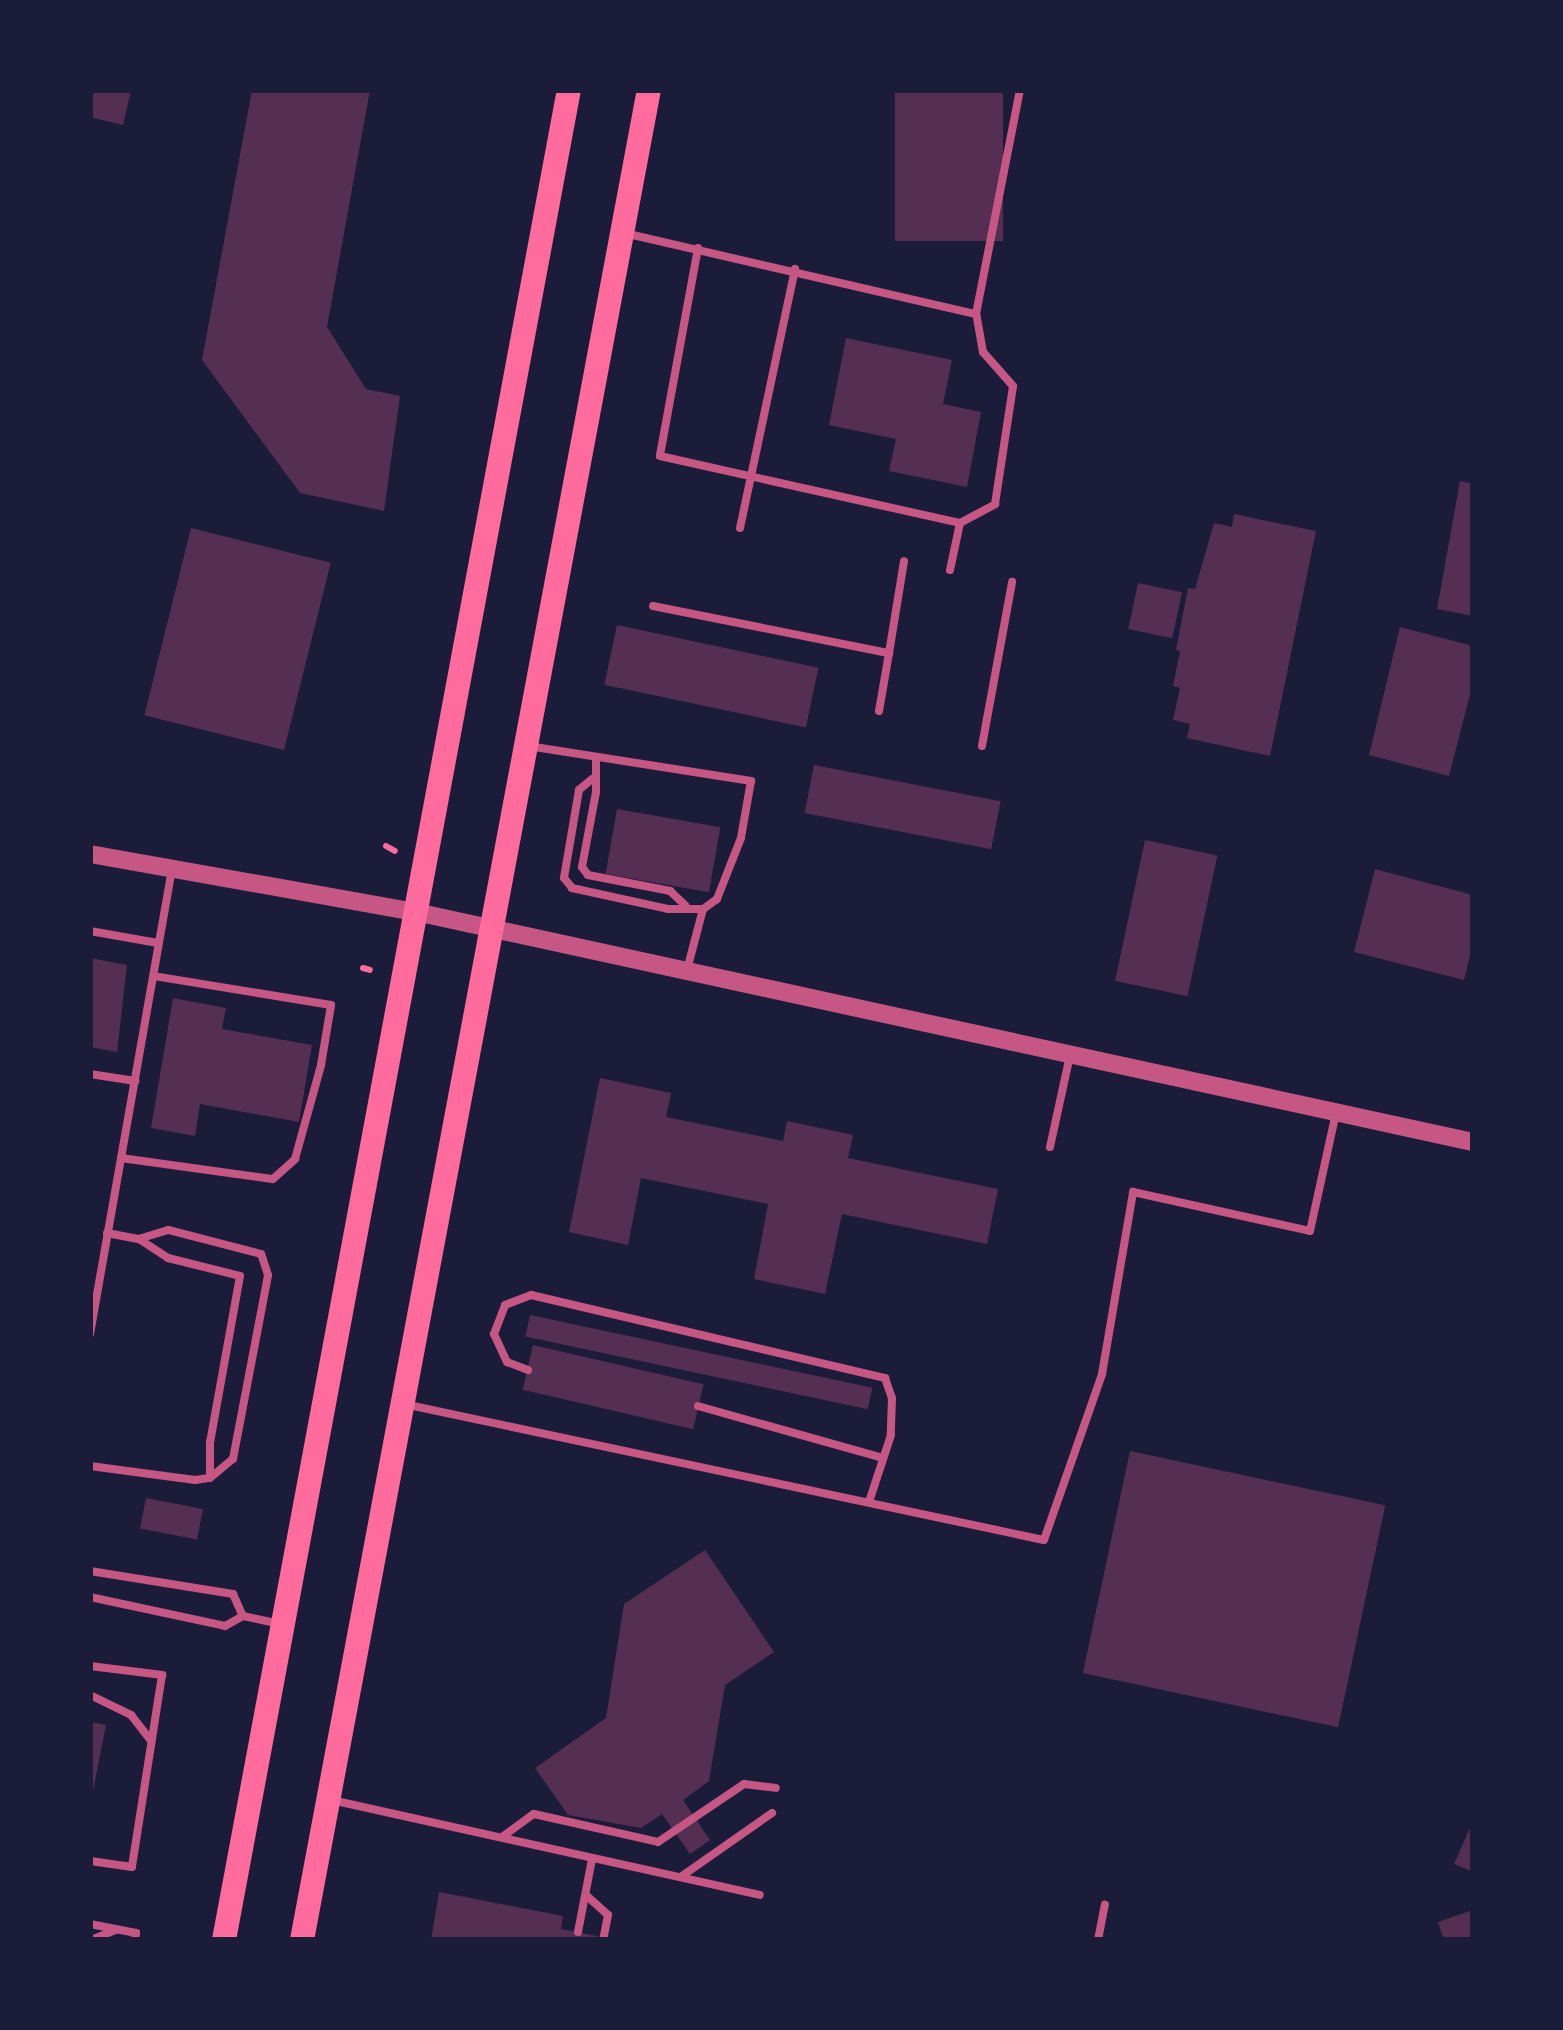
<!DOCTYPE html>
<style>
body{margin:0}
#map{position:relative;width:1563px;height:2030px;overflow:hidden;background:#1b1b3a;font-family:"Fira Sans",sans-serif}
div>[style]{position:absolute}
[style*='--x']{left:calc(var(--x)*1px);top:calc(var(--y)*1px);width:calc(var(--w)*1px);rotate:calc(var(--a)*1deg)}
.building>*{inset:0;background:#542f53;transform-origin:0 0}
.path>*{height:6px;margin:-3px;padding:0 3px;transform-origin:3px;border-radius:3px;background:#ff6b9d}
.service>*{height:8px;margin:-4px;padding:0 4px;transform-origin:4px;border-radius:4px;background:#c65784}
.tertiary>*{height:18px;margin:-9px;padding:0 9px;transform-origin:9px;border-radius:9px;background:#c65784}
.primary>*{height:24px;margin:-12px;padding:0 12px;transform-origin:12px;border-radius:12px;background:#ff6b9d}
span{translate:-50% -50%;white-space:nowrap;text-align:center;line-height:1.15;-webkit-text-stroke:9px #1b1b3a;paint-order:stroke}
.frame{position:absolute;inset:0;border:93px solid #1b1b3a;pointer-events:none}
</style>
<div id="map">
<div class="building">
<i style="clip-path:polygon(90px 90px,131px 90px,123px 125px,90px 117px)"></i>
<i style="clip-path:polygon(252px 90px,370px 90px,327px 327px,366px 389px,400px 396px,384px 511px,300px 493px,202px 360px)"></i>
<i style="left:895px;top:90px;width:108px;height:151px"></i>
<i style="clip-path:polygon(846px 338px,952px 360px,943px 404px,981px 412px,967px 487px,889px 471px,896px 439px,829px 425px)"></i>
<i style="clip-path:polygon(1460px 481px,1473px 484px,1473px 616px,1437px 609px)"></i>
<i style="clip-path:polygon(1234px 514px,1316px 531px,1270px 756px,1187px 738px,1190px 724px,1173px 720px,1180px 688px,1173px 686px,1180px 651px,1176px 650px,1188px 588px,1195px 589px,1214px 523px,1232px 527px)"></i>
<i style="left:191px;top:528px;width:144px;height:193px;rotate:14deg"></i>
<i style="left:1138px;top:583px;width:45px;height:47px;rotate:12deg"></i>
<i style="left:617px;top:625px;width:206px;height:61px;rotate:12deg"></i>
<i style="clip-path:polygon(1400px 627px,1473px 646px,1473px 683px,1449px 776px,1369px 755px)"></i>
<i style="left:814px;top:765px;width:190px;height:49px;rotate:11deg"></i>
<i style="left:617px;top:809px;width:105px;height:66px;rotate:10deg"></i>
<i style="left:1145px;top:840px;width:74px;height:144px;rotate:12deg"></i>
<i style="clip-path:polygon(1375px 869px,1473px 895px,1473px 943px,1464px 980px,1354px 952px)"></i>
<i style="clip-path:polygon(90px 958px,127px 965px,117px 1052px,90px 1047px)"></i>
<i style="clip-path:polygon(173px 998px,226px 1008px,222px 1029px,312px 1045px,299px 1122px,200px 1104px,195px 1136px,151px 1128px)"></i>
<i style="clip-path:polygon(600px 1078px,671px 1093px,666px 1117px,783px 1141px,787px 1121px,853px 1135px,848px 1158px,998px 1189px,987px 1244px,842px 1214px,825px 1294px,754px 1279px,768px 1204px,641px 1178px,628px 1245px,569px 1232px)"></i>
<i style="left:530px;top:1315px;width:350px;height:22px;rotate:12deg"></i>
<i style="left:533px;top:1345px;width:175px;height:46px;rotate:13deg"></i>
<i style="left:1130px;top:1451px;width:261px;height:227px;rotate:12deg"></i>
<i style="left:146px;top:1498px;width:58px;height:31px;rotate:11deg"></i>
<i style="clip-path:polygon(705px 1550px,774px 1652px,725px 1685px,709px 1781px,683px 1800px,710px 1840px,690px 1854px,662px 1814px,641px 1828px,568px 1815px,535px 1768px,606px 1718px,624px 1604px)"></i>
<i style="clip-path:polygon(90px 1722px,106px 1725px,92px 1796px,90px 1795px)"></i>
<i style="clip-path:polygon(1473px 1821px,1473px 1872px,1454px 1864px)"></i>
<i style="clip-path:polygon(439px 1892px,563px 1916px,561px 1929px,597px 1936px,597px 1940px,431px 1940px)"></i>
<i style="clip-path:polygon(1473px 1910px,1473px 1940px,1444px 1940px,1438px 1922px)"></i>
</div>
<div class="path">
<i style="--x:386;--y:846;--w:10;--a:29"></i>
<i style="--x:363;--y:968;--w:7;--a:16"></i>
</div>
<div class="service">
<i style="--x:624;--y:233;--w:361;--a:13"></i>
<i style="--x:976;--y:314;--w:228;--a:-78.9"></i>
<i style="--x:698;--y:248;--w:211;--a:100.4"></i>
<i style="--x:660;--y:456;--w:307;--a:12.6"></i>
<i style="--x:740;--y:528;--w:265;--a:-78"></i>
<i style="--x:950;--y:570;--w:48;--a:-78"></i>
<i style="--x:960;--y:523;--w:40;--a:-28"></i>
<i style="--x:995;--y:504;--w:119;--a:-81.3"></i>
<i style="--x:1013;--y:386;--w:45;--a:-131.4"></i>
<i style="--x:983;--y:352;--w:39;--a:-100"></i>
<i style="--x:653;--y:606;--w:241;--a:11.3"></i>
<i style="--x:889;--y:653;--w:93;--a:-80.7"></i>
<i style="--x:879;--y:711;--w:59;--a:-80.2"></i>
<i style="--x:528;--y:746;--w:226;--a:8.9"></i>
<i style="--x:751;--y:781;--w:58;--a:100"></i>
<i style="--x:741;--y:838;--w:66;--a:111.5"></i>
<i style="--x:717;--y:899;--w:17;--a:144"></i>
<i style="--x:703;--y:909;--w:63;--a:104.7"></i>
<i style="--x:982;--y:746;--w:167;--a:-79.6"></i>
<i style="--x:596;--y:757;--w:35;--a:90"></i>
<i style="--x:596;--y:792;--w:76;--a:100.6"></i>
<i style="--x:582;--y:867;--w:10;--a:53"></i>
<i style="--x:588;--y:875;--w:84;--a:11"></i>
<i style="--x:670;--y:891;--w:21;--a:43"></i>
<i style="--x:592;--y:779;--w:17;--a:140"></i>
<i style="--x:579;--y:790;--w:89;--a:99.7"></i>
<i style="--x:564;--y:878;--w:13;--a:51"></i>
<i style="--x:572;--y:888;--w:98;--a:12.3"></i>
<i style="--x:668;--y:909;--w:35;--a:0"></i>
<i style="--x:90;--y:931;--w:69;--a:10"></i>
<i style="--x:90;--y:1074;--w:46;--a:8.8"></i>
<i style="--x:1050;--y:1147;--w:94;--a:-77.7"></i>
<i style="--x:121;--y:1158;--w:153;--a:7.9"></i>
<i style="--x:273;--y:1179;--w:30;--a:-42"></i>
<i style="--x:295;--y:1159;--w:98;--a:-74.5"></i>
<i style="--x:321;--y:1065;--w:61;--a:-80.5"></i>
<i style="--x:331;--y:1005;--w:179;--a:-170.7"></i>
<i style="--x:107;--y:1233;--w:33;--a:11"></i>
<i style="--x:139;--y:1239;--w:35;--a:33"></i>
<i style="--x:168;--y:1258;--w:74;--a:14"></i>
<i style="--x:240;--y:1276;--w:169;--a:100.2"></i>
<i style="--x:210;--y:1442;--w:35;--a:90"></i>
<i style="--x:90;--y:1334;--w:472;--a:-80"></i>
<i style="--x:528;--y:1370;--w:22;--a:-159"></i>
<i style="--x:507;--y:1362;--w:31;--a:-115"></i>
<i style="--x:494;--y:1334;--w:31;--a:-69"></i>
<i style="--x:505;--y:1305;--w:28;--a:-21"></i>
<i style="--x:531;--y:1295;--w:364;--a:13.2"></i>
<i style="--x:885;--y:1378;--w:21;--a:71"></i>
<i style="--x:892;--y:1398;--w:37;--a:92"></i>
<i style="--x:891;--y:1435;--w:71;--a:108.2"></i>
<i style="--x:404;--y:1404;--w:654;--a:12"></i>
<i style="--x:1044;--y:1540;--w:176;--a:-70.7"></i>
<i style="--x:1102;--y:1374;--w:185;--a:-80.3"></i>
<i style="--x:1133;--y:1192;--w:181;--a:12.4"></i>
<i style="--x:1310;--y:1231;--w:121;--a:-77.6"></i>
<i style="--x:698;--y:1406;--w:189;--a:15.7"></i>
<i style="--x:90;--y:1466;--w:106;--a:7.6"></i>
<i style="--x:195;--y:1480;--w:15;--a:-8"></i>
<i style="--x:210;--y:1478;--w:30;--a:-40"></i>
<i style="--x:233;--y:1459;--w:187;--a:-79.2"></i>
<i style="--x:268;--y:1275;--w:22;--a:-108"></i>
<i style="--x:261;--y:1254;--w:96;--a:-165.5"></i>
<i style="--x:168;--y:1230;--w:30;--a:163"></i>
<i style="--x:90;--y:1571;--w:145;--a:9.1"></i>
<i style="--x:233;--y:1594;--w:24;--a:66"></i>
<i style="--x:90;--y:1597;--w:138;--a:12.1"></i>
<i style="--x:225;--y:1626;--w:21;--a:-29"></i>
<i style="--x:243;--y:1616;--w:38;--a:12"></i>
<i style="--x:90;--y:1666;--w:73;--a:7.1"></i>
<i style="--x:162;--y:1675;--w:194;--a:98.9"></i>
<i style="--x:132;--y:1867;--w:42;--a:-171.9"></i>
<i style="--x:90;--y:1695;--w:46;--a:26"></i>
<i style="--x:131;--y:1715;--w:33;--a:52"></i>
<i style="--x:336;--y:1801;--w:434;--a:12.5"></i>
<i style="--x:502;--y:1837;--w:39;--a:-36"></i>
<i style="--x:534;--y:1814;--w:127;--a:12.7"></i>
<i style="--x:658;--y:1842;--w:104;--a:-34"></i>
<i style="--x:744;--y:1784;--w:32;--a:7"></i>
<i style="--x:682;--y:1876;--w:110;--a:-35"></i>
<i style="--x:587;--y:1896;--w:28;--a:42"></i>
<i style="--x:608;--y:1915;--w:25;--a:101"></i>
<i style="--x:90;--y:1924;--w:47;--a:11.1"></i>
<i style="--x:136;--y:1933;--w:7;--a:98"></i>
<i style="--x:578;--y:1932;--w:74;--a:-79.1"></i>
<i style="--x:91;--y:1940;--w:27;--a:-22"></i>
<i style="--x:1098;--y:1940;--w:36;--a:-79"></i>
</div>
<div class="tertiary">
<i style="--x:90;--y:854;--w:331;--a:10.1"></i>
<i style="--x:416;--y:912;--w:1082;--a:12.28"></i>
</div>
<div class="primary">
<i style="--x:224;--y:1940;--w:1882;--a:-79.44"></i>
<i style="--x:302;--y:1940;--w:1882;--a:-79.38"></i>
</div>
<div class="frame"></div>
</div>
